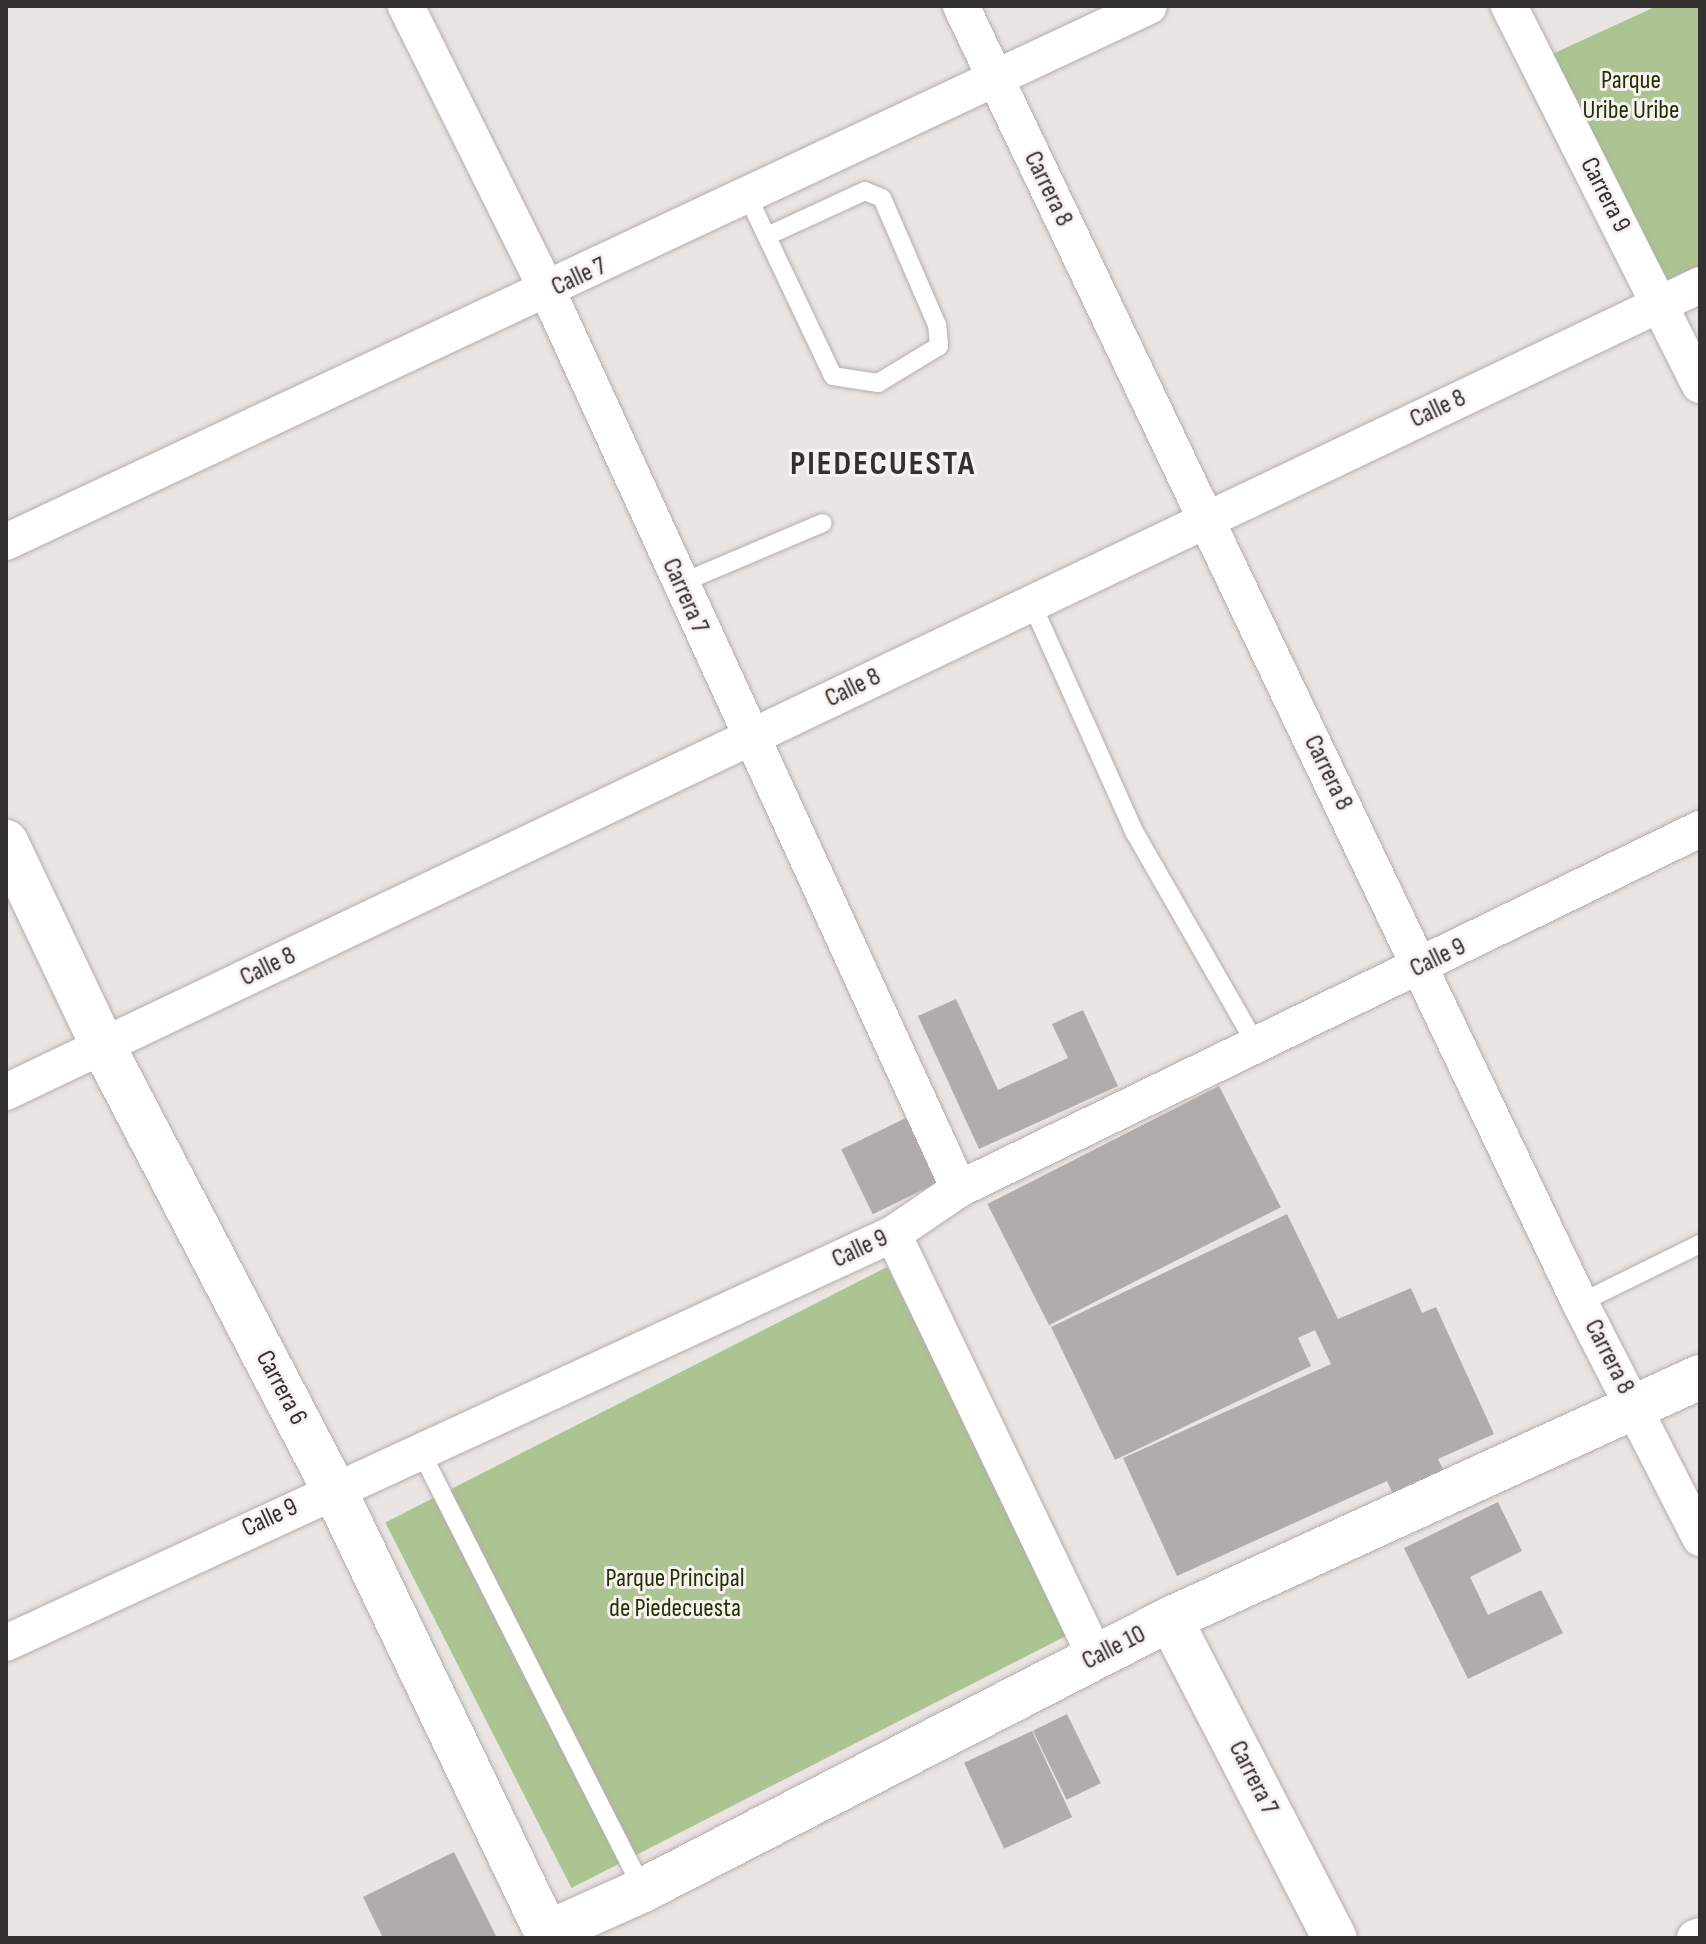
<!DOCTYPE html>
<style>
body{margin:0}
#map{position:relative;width:1706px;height:1944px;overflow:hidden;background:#e9e5e3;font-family:"Sofia Sans Condensed",sans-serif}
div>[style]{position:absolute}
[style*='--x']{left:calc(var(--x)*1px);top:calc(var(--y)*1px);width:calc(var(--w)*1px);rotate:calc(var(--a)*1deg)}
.green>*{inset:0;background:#acc491;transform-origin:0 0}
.building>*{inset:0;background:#b0acaa;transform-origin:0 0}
.roads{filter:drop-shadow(0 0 2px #b3aead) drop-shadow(0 0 2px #b3aead)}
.lane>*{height:18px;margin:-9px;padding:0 9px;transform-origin:9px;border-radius:9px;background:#fff}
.street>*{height:36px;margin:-18px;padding:0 18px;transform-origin:18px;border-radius:18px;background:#fff}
.secondary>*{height:44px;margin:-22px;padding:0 22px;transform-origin:22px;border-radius:22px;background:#fff}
span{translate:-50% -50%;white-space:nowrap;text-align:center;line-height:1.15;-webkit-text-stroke:6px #f7f2f0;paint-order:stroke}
.park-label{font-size:26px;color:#1f3200}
.street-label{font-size:26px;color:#333130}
.district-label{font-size:34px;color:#333130;font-weight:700;letter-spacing:2px}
.frame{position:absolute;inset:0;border:8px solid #333130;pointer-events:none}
</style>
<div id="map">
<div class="green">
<i style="clip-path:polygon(1657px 6px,1700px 6px,1700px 285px,1660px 304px,1537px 61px)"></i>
<i style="left:887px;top:1267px;width:410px;height:563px;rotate:63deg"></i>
</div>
<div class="building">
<i style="clip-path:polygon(956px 999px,998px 1090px,1068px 1058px,1052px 1024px,1083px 1010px,1118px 1086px,979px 1149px,918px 1016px)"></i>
<i style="left:1219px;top:1086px;width:136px;height:260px;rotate:63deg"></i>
<i style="left:914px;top:1114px;width:72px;height:81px;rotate:64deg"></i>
<i style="clip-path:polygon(1287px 1214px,1338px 1319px,1411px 1288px,1422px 1313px,1436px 1307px,1494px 1434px,1438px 1459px,1452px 1488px,1401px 1512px,1387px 1481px,1177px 1576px,1123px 1458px,1331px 1364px,1315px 1330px,1298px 1338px,1311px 1366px,1115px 1460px,1051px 1327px)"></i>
<i style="clip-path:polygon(1498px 1502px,1522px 1551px,1470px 1577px,1488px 1615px,1541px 1590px,1563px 1633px,1468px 1679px,1404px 1548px)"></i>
<i style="left:1067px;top:1714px;width:77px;height:38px;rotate:64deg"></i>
<i style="left:1032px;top:1731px;width:95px;height:75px;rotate:65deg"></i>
<i style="clip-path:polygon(454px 1852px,497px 1938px,383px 1938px,363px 1897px)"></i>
</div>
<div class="roads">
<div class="lane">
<i style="--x:748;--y:197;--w:198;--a:64.6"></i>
<i style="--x:833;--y:376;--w:46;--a:8.8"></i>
<i style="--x:878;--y:383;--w:71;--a:-31.2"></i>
<i style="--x:939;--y:346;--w:21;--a:-95"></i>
<i style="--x:937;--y:325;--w:138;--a:-113.4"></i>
<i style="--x:882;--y:198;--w:18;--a:-158"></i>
<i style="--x:865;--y:191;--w:108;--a:155.3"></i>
<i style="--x:679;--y:584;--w:156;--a:-23"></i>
<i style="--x:1031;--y:602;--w:253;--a:65.8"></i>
<i style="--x:1135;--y:833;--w:245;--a:60.2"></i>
<i style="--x:1580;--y:1303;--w:134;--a:-26.2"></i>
<i style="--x:420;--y:1450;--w:493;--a:63.1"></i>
</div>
<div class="street">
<i style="--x:406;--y:6;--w:319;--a:63.6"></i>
<i style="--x:548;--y:292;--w:987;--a:65.38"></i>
<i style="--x:961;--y:6;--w:1437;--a:64.49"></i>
<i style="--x:1580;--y:1303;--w:264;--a:62.9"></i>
<i style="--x:1509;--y:6;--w:424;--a:63.3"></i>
<i style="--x:6;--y:542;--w:1262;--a:-25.12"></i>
<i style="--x:6;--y:1092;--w:1876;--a:-25.47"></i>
<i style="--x:893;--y:1234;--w:469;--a:64.4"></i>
<i style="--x:6;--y:1643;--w:977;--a:-24.75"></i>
<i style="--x:893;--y:1234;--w:80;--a:-34.3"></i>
<i style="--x:959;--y:1189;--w:824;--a:-25.91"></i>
<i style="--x:1695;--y:1938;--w:5;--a:-22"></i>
</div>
<div class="secondary">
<i style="--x:6;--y:842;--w:226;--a:64.6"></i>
<i style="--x:103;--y:1046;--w:500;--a:62.5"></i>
<i style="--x:334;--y:1489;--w:498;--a:64.4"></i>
<i style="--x:1170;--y:1619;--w:359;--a:62.7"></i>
<i style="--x:547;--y:1933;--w:105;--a:-24.1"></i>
<i style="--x:643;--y:1890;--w:593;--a:-27.21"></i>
<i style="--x:1170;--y:1619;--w:583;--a:-24.54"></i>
</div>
</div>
<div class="park-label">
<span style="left:1631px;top:96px">Parque<br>Uribe Uribe</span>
<span style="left:675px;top:1594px">Parque Principal<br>de Piedecuesta</span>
</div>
<div class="street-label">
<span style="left:1048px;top:189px;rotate:64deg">Carrera 8</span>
<span style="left:1605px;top:195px;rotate:63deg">Carrera 9</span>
<span style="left:579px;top:277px;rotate:-25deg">Calle 7</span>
<span style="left:1438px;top:409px;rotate:-25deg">Calle 8</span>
<span style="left:685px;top:596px;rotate:66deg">Carrera 7</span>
<span style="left:853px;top:688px;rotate:-26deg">Calle 8</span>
<span style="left:1328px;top:773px;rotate:64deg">Carrera 8</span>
<span style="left:1438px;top:958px;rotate:-26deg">Calle 9</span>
<span style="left:268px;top:967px;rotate:-26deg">Calle 8</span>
<span style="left:860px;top:1249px;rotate:-25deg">Calle 9</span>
<span style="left:1609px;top:1357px;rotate:63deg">Carrera 8</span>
<span style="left:281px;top:1388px;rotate:62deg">Carrera 6</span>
<span style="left:270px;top:1518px;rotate:-25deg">Calle 9</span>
<span style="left:1114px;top:1648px;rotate:-27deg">Calle 10</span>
<span style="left:1253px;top:1778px;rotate:63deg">Carrera 7</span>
</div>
<div class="district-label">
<span style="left:883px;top:464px">PIEDECUESTA</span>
</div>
<div class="frame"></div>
</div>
